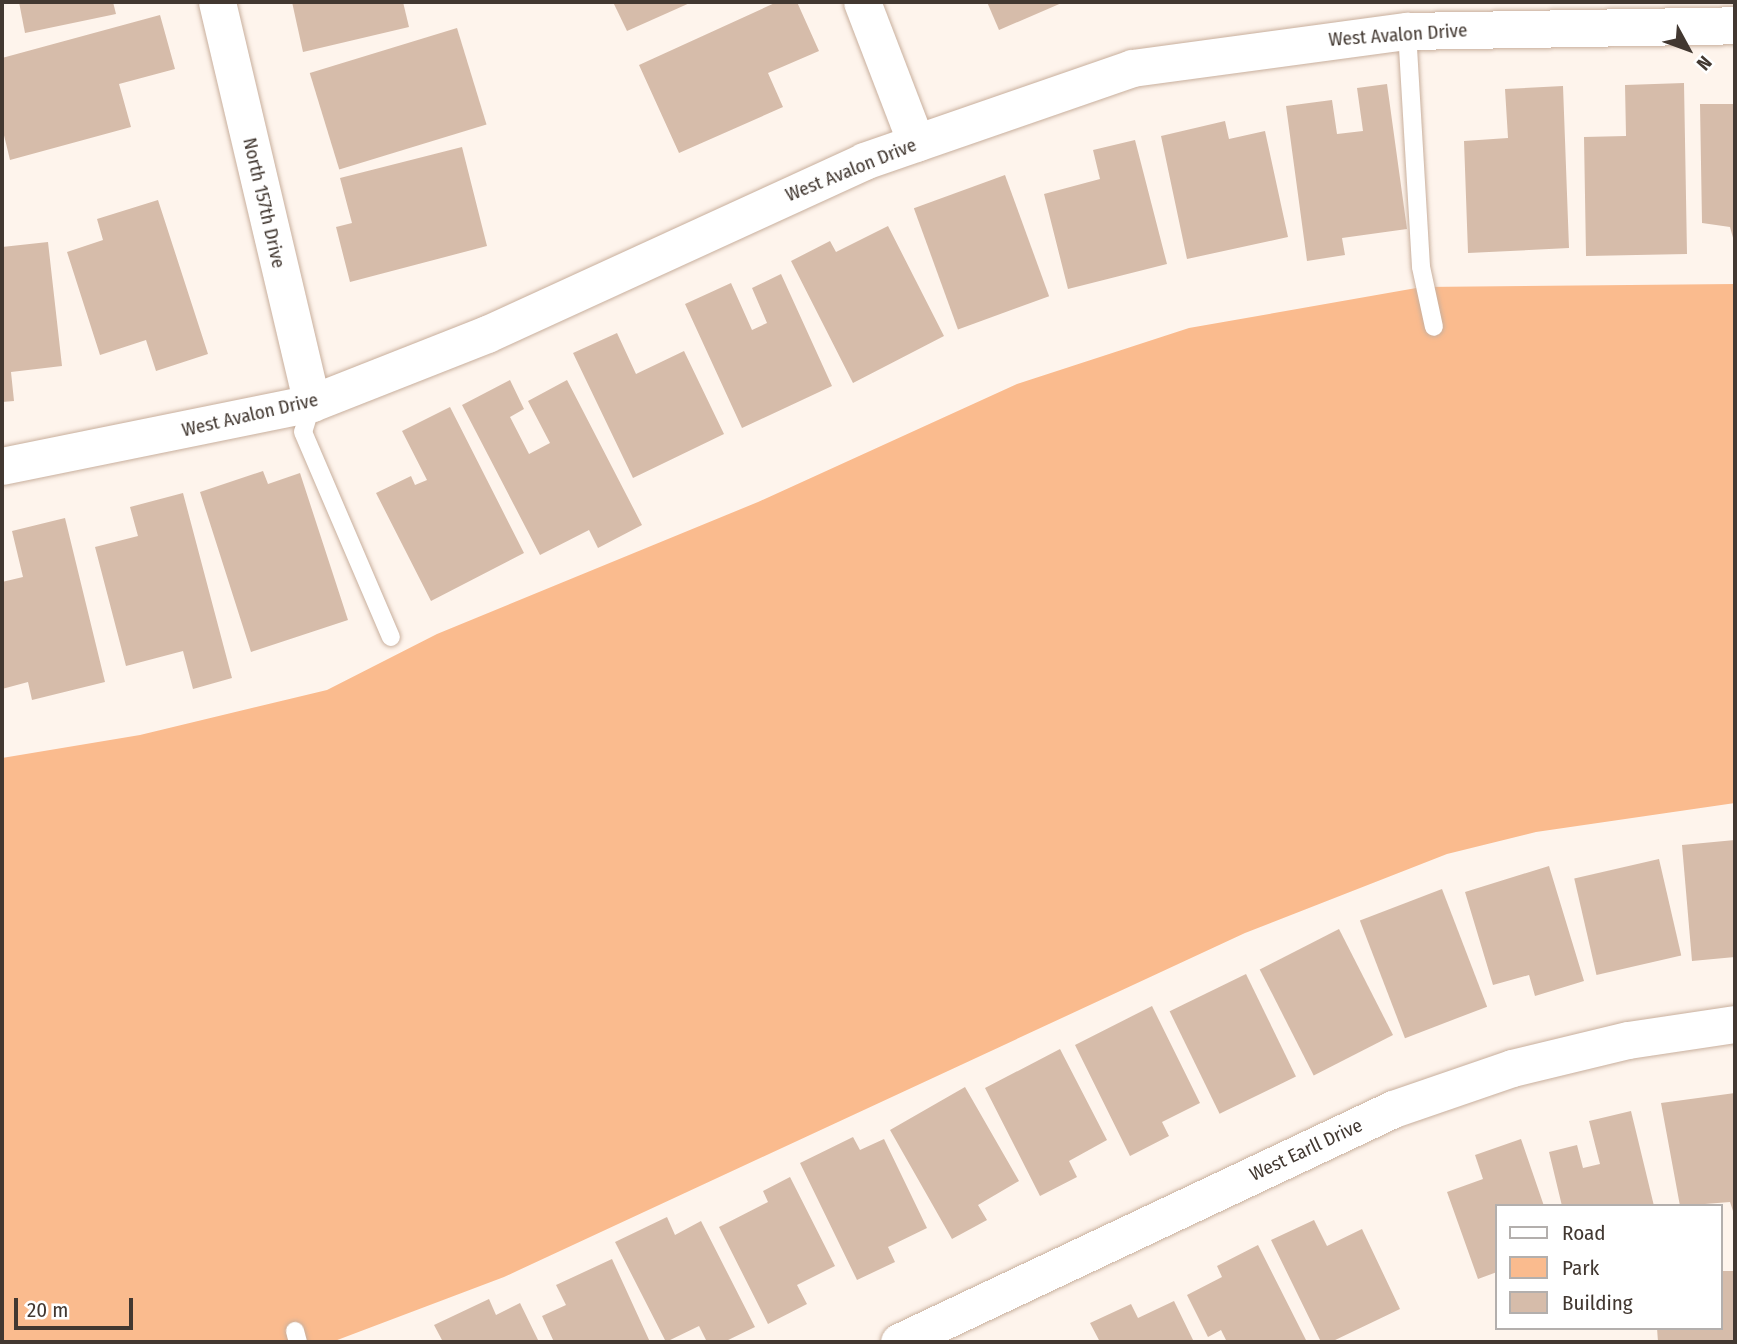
<!DOCTYPE html>
<style>
body{margin:0}
#map{position:relative;width:1737px;height:1344px;overflow:hidden;background:#fef4ec;font-family:"Fira Sans Condensed",sans-serif}
div>[style]{position:absolute}
[style*='--x']{left:calc(var(--x)*1px);top:calc(var(--y)*1px);width:calc(var(--w)*1px);rotate:calc(var(--a)*1deg)}
.green>*{inset:0;background:#fabb8e}
.building>*{inset:0;background:#d6bcaa;transform-origin:0 0}
.roads{filter:drop-shadow(0 0 2px #c8af9d) drop-shadow(0 0 2px #c8af9d)}
.lane>*{height:18px;margin:-9px;padding:0 9px;transform-origin:9px;border-radius:9px;background:#fff}
.street>*{height:37px;margin:-18.5px;padding:0 18.5px;transform-origin:18.5px;border-radius:18.5px;background:#fff}
span{translate:-50% -50%;white-space:nowrap;text-align:center;line-height:1.15;-webkit-text-stroke:5px #fff;paint-order:stroke}
.street-label{font-size:19px;color:#423831}
.frame{position:absolute;inset:0;border:4px solid #423831;pointer-events:none}
.legend{position:absolute;left:1495px;top:1204px;width:228px;height:126px;box-sizing:border-box;background:#fff;border:2px solid #b3afad;margin:0;padding:9px 12px;list-style:none;font-size:21px;color:#423831}
.legend li{display:flex;align-items:center;gap:14px;height:35px}
.legend b{width:35px;border:2px solid #b3afad}
.north{position:absolute;left:1653px;top:14px;width:70px;height:70px;-webkit-text-stroke:5px #fff;paint-order:stroke;rotate:131deg;font-size:19px;font-weight:700;line-height:28px;text-align:center;color:#423831}
.north::after{content:'';display:block;margin:auto;width:24px;height:32px;background:#423831;clip-path:polygon(50% 0,100% 100%,50% 72%,0 100%)}
.scale{position:absolute;left:14px;top:1298px;width:119px;height:32px;box-sizing:border-box;border:4px solid #423831;border-top:0;padding-left:9px;font-size:21px;line-height:24px;white-space:nowrap;color:#423831;-webkit-text-stroke:5px #fff;paint-order:stroke}
</style>
<div id="map">
<div class="green">
<i style="clip-path:polygon(1735px 284px,1735px 803px,1536px 832px,1447px 854px,1245px 933px,504px 1277px,332px 1342px,2px 1342px,2px 758px,140px 735px,327px 690px,437px 634px,758px 502px,1017px 384px,1189px 328px,1422px 287px)"></i>
</div>
<div class="building">
<i style="clip-path:polygon(19px 2px,113px 2px,116px 14px,25px 33px)"></i>
<i style="clip-path:polygon(292px 2px,403px 2px,409px 27px,303px 52px)"></i>
<i style="clip-path:polygon(613px 2px,692px 2px,627px 31px)"></i>
<i style="clip-path:polygon(777px 2px,797px 2px,819px 51px,768px 73px,783px 107px,679px 153px,639px 65px)"></i>
<i style="clip-path:polygon(987px 2px,1064px 2px,999px 30px)"></i>
<i style="clip-path:polygon(160px 15px,175px 69px,119px 84px,131px 127px,10px 160px,2px 127px,2px 58px)"></i>
<i style="left:457px;top:28px;width:101px;height:154px;rotate:73deg"></i>
<i style="clip-path:polygon(1684px 83px,1687px 254px,1586px 256px,1584px 137px,1626px 136px,1625px 85px)"></i>
<i style="clip-path:polygon(1387px 84px,1407px 229px,1342px 238px,1345px 255px,1307px 261px,1286px 106px,1332px 100px,1337px 134px,1363px 131px,1357px 88px)"></i>
<i style="clip-path:polygon(1563px 86px,1569px 248px,1468px 253px,1464px 141px,1508px 138px,1505px 89px)"></i>
<i style="clip-path:polygon(1700px 104px,1735px 104px,1735px 245px,1730px 227px,1702px 223px)"></i>
<i style="clip-path:polygon(1225px 121px,1229px 139px,1265px 131px,1288px 237px,1187px 259px,1161px 136px)"></i>
<i style="clip-path:polygon(1135px 140px,1167px 264px,1068px 289px,1044px 194px,1100px 179px,1093px 150px)"></i>
<i style="clip-path:polygon(462px 147px,487px 246px,350px 282px,336px 227px,352px 223px,340px 178px)"></i>
<i style="left:1005px;top:175px;width:129px;height:97px;rotate:70deg"></i>
<i style="clip-path:polygon(158px 200px,208px 354px,156px 371px,146px 340px,100px 355px,67px 252px,103px 240px,97px 219px)"></i>
<i style="clip-path:polygon(888px 226px,944px 336px,853px 383px,791px 261px,830px 241px,836px 252px)"></i>
<i style="clip-path:polygon(48px 242px,62px 366px,11px 372px,14px 401px,2px 402px,2px 247px)"></i>
<i style="clip-path:polygon(781px 274px,832px 386px,742px 428px,685px 304px,731px 283px,752px 330px,767px 323px,752px 288px)"></i>
<i style="clip-path:polygon(617px 333px,636px 374px,684px 351px,724px 434px,633px 478px,573px 353px)"></i>
<i style="clip-path:polygon(510px 380px,524px 409px,510px 417px,529px 454px,550px 443px,528px 401px,567px 380px,642px 525px,598px 548px,589px 530px,540px 555px,462px 405px)"></i>
<i style="clip-path:polygon(450px 407px,524px 553px,431px 601px,376px 493px,411px 476px,415px 485px,427px 480px,402px 431px)"></i>
<i style="clip-path:polygon(263px 471px,268px 484px,300px 473px,348px 620px,251px 652px,200px 492px)"></i>
<i style="clip-path:polygon(183px 493px,232px 678px,193px 689px,183px 651px,126px 666px,95px 547px,138px 536px,130px 507px)"></i>
<i style="clip-path:polygon(65px 518px,105px 682px,32px 700px,28px 682px,2px 689px,2px 582px,23px 577px,12px 531px)"></i>
<i style="clip-path:polygon(1735px 840px,1735px 957px,1692px 961px,1682px 845px)"></i>
<i style="left:1659px;top:859px;width:99px;height:87px;rotate:77deg"></i>
<i style="clip-path:polygon(1549px 866px,1584px 981px,1535px 996px,1529px 975px,1493px 985px,1465px 892px)"></i>
<i style="left:1442px;top:889px;width:126px;height:88px;rotate:69deg"></i>
<i style="left:1339px;top:929px;width:119px;height:89px;rotate:63deg"></i>
<i style="left:1246px;top:974px;width:114px;height:85px;rotate:64deg"></i>
<i style="clip-path:polygon(1152px 1006px,1200px 1103px,1162px 1122px,1169px 1136px,1130px 1156px,1075px 1045px)"></i>
<i style="clip-path:polygon(1060px 1049px,1107px 1140px,1069px 1161px,1077px 1177px,1040px 1196px,985px 1088px)"></i>
<i style="clip-path:polygon(965px 1087px,1019px 1181px,978px 1205px,987px 1220px,952px 1239px,890px 1130px)"></i>
<i style="clip-path:polygon(1735px 1093px,1735px 1217px,1730px 1202px,1680px 1206px,1661px 1103px)"></i>
<i style="clip-path:polygon(1631px 1111px,1654px 1206px,1562px 1206px,1549px 1152px,1577px 1145px,1583px 1168px,1600px 1164px,1589px 1121px)"></i>
<i style="clip-path:polygon(853px 1137px,860px 1150px,884px 1139px,927px 1228px,888px 1247px,895px 1262px,857px 1280px,800px 1163px)"></i>
<i style="clip-path:polygon(1521px 1139px,1544px 1206px,1497px 1206px,1497px 1272px,1478px 1279px,1447px 1192px,1483px 1179px,1475px 1155px)"></i>
<i style="clip-path:polygon(790px 1177px,835px 1266px,797px 1285px,807px 1304px,768px 1324px,719px 1227px,768px 1202px,763px 1191px)"></i>
<i style="clip-path:polygon(667px 1217px,675px 1235px,701px 1221px,755px 1327px,724px 1342px,707px 1342px,699px 1326px,666px 1342px,615px 1242px)"></i>
<i style="clip-path:polygon(1314px 1220px,1327px 1246px,1362px 1229px,1400px 1309px,1331px 1342px,1321px 1342px,1271px 1240px)"></i>
<i style="clip-path:polygon(1258px 1245px,1306px 1340px,1302px 1342px,1227px 1342px,1221px 1330px,1208px 1337px,1187px 1295px,1222px 1277px,1217px 1266px)"></i>
<i style="clip-path:polygon(612px 1259px,650px 1342px,554px 1342px,542px 1316px,566px 1305px,556px 1285px)"></i>
<i style="clip-path:polygon(1721px 1271px,1735px 1271px,1735px 1342px,1658px 1342px,1657px 1328px,1721px 1328px)"></i>
<i style="clip-path:polygon(489px 1299px,496px 1315px,520px 1303px,539px 1342px,443px 1342px,434px 1325px)"></i>
<i style="clip-path:polygon(1174px 1301px,1194px 1342px,1100px 1342px,1090px 1323px,1131px 1304px,1138px 1318px)"></i>
</div>
<div class="roads">
<div class="lane">
<i style="--x:1407;--y:31;--w:236;--a:86.6"></i>
<i style="--x:1421;--y:267;--w:61;--a:77.8"></i>
<i style="--x:312;--y:403;--w:30;--a:107"></i>
<i style="--x:303;--y:432;--w:223;--a:66.8"></i>
<i style="--x:295;--y:1331;--w:11;--a:75"></i>
</div>
<div class="street">
<i style="--x:217;--y:2;--w:412;--a:76.7"></i>
<i style="--x:862;--y:2;--w:151;--a:69"></i>
<i style="--x:2;--y:466;--w:316;--a:-11.5"></i>
<i style="--x:312;--y:403;--w:188;--a:-21.5"></i>
<i style="--x:487;--y:334;--w:415;--a:-24.6"></i>
<i style="--x:864;--y:161;--w:284;--a:-19.1"></i>
<i style="--x:1132;--y:68;--w:277;--a:-7.7"></i>
<i style="--x:1407;--y:31;--w:328;--a:-1"></i>
<i style="--x:899;--y:1342;--w:546;--a:-25.25"></i>
<i style="--x:1393;--y:1109;--w:126;--a:-19"></i>
<i style="--x:1512;--y:1068;--w:119;--a:-13.6"></i>
<i style="--x:1628;--y:1040;--w:108;--a:-8.5"></i>
</div>
</div>
<div class="street-label">
<span style="left:1398px;top:35px;rotate:-4deg">West Avalon Drive</span>
<span style="left:851px;top:170px;rotate:-22deg">West Avalon Drive</span>
<span style="left:264px;top:203px;rotate:77deg">North 157th Drive</span>
<span style="left:250px;top:415px;rotate:-13deg">West Avalon Drive</span>
<span style="left:1306px;top:1150px;rotate:-25deg">West Earll Drive</span>
</div>
<div class="frame"></div>
<ul class="legend">
<li><b style="height:9px;background:#fff"></b>Road</li>
<li><b style="height:19px;background:#fabb8e"></b>Park</li>
<li><b style="height:19px;background:#d6bcaa"></b>Building</li>
</ul>
<div class="north">N</div>
<div class="scale">20 m</div>
</div>
